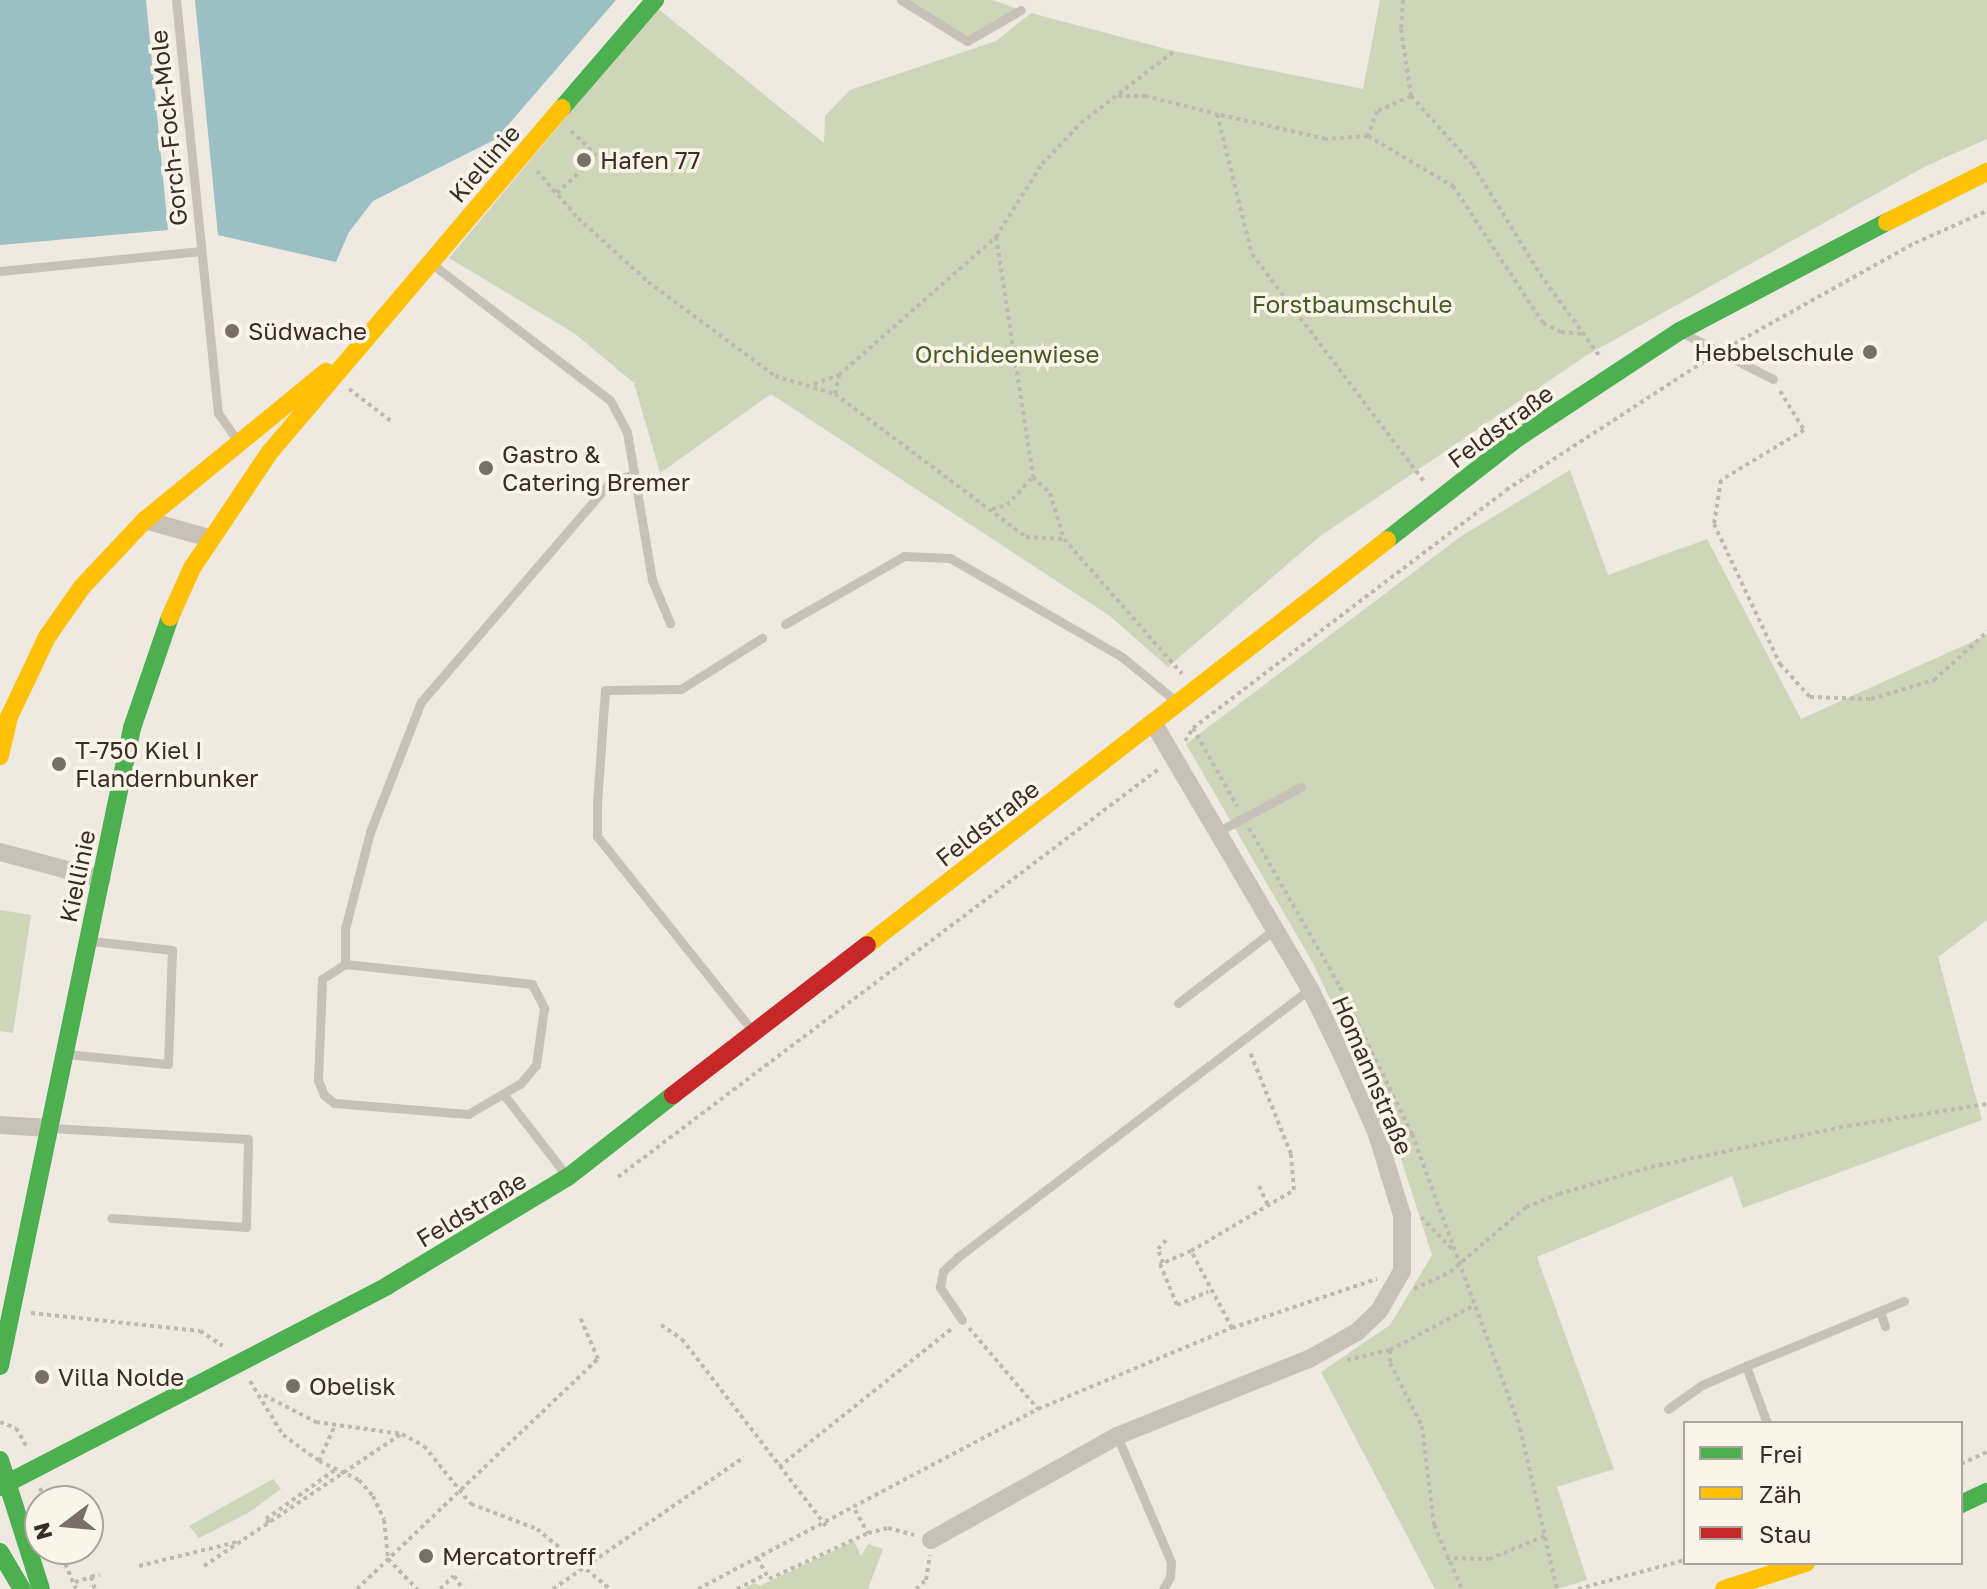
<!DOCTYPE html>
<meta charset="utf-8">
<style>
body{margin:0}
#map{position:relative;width:1987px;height:1589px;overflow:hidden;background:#eee9e1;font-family:"Golos Text",sans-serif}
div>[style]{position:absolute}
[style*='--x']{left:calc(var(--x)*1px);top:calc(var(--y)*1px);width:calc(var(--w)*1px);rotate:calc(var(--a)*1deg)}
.green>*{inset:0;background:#ced5b9}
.water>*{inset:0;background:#9bbfc2}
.path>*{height:4px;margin-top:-2px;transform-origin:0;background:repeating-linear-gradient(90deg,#c0b9b2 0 4px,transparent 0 8px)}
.lane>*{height:9px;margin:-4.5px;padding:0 4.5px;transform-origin:4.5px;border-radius:4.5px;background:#c8c1b9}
.street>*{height:18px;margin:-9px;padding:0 9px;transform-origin:9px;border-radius:9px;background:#c8c1b9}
.fast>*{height:18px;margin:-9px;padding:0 9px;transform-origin:9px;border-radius:9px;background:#4caf50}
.slow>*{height:18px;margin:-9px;padding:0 9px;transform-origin:9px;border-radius:9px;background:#ffc107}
.jam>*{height:18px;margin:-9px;padding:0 9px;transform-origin:9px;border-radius:9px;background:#c62828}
.dots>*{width:22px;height:22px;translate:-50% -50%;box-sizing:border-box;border:4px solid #fbf4e8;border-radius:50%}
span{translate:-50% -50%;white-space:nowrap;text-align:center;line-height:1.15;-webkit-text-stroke:7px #fbf4e8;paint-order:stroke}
.street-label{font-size:24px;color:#392e27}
.poi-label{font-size:24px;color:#392e27}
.left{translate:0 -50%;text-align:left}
.right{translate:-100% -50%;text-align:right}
.park-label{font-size:24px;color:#445a28}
.legend{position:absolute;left:1683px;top:1421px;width:280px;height:144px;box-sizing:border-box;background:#fbf4e8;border:2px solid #ada59b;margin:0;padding:10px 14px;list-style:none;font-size:24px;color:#392e27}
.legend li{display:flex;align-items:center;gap:16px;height:40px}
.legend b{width:40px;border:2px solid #ada59b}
.north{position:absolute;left:24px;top:1485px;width:80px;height:80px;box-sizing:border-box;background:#fbf4e8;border:2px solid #ada59b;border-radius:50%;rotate:254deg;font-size:22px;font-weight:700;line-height:32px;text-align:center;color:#392e27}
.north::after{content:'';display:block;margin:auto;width:28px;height:36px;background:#786f68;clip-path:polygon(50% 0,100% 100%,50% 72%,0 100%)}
</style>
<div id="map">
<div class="green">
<i style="clip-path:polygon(901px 0,992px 0,1021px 10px,967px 41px)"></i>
<i style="clip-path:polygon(1380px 0,1987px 0,1987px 139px,1926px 166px,1587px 355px,1319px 537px,1168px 667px,1110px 616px,771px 394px,660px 473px,634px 383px,574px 333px,449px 258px,657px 8px,824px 143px,825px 116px,850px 90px,996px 41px,1031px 13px,1174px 51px,1363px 89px)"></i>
<i style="clip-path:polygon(1570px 470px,1608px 575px,1707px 539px,1801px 719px,1987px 635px,1987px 920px,1938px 957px,1982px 1120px,1743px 1208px,1732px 1176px,1537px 1257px,1614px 1469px,1557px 1487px,1587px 1580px,1557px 1589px,1435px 1589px,1321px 1372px,1390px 1325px,1432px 1255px,1392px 1131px,1314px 965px,1186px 744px,1460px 537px)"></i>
<i style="clip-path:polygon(0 910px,31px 915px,13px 1033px,0 1031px)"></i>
<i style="clip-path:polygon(273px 1479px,281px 1489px,248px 1513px,199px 1538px,189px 1526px)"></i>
<i style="clip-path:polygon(854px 1541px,861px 1556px,868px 1544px,883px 1549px,868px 1589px,743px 1589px,755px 1583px,760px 1586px)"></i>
</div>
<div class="water">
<i style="clip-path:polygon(0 0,146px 0,168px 230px,0 245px)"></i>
<i style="clip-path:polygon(195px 0,616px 0,496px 139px,373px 201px,349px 232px,336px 262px,218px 235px)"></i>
</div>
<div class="path">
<i style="--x:1403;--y:0;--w:29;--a:94"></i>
<i style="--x:1401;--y:29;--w:68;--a:81.5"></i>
<i style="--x:1411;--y:96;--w:93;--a:48.1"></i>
<i style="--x:1473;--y:165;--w:128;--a:58.4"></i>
<i style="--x:1540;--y:274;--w:104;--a:54"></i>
<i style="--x:1118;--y:96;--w:27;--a:0"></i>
<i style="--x:1145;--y:96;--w:74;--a:14"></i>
<i style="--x:1411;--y:96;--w:37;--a:156"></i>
<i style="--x:1377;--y:111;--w:27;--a:110"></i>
<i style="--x:1368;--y:136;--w:42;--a:175.9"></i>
<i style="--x:1326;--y:139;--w:112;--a:-167.1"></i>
<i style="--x:1217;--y:114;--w:144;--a:76"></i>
<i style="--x:1252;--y:254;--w:288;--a:52.9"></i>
<i style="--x:1368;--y:136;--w:99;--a:30.5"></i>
<i style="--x:1453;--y:186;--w:164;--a:56.7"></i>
<i style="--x:1543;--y:323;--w:20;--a:27"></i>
<i style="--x:1561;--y:332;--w:23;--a:5"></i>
<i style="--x:537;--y:171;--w:62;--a:48.9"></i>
<i style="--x:578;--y:218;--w:95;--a:42.4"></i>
<i style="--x:648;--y:282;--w:158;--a:36.5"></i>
<i style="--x:775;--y:376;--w:63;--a:16.7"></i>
<i style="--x:835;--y:394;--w:239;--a:36.8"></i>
<i style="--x:1026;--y:537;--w:38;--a:3"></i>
<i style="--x:557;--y:193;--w:54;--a:-42.8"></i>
<i style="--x:597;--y:156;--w:39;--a:-136"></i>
<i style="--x:996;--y:237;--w:86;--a:-57.8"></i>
<i style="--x:1042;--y:164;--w:57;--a:-46.4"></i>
<i style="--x:1081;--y:123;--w:118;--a:-37.7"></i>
<i style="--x:1734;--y:344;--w:207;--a:-29.2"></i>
<i style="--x:1915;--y:243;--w:79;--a:-24"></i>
<i style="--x:814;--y:384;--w:27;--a:-20"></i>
<i style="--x:839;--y:375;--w:209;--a:-41.3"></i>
<i style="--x:996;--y:237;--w:243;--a:81.2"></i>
<i style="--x:349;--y:389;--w:53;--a:37.3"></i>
<i style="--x:1780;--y:391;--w:46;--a:58.4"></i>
<i style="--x:1804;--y:430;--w:97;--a:148.9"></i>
<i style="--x:1721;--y:480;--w:45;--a:99"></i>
<i style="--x:1714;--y:524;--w:155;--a:64.8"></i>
<i style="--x:1780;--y:664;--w:45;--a:47.7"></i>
<i style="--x:1810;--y:697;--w:61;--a:1.9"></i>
<i style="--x:1871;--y:699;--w:66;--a:-16.8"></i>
<i style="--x:1934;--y:680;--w:72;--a:-42.2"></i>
<i style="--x:835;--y:394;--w:19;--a:-78"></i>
<i style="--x:992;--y:509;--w:16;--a:-15"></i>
<i style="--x:1007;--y:505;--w:38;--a:-47"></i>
<i style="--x:1033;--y:477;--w:23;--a:43"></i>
<i style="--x:1050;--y:493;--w:48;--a:73.1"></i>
<i style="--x:1064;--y:539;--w:179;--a:48.8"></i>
<i style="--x:1193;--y:728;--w:90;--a:60.6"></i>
<i style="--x:1185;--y:741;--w:15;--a:-58"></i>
<i style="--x:1193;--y:728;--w:393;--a:-37.2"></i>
<i style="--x:1506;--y:490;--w:239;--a:-33"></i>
<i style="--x:1249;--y:828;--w:183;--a:60.2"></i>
<i style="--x:1340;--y:987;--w:164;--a:63.9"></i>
<i style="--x:1412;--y:1134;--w:313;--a:69.8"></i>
<i style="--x:1520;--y:1428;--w:165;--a:77.1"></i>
<i style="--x:618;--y:1177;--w:679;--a:-37.04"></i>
<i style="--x:1259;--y:1186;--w:21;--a:65"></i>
<i style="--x:1421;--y:1217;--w:47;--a:45.9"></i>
<i style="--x:1191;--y:1251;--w:34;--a:157"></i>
<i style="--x:1160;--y:1264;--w:44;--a:67.5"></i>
<i style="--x:1177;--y:1305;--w:34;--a:-23"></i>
<i style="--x:1163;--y:1263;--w:15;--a:-110"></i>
<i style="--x:1158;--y:1249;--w:13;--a:-48"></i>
<i style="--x:1414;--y:1289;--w:40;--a:-25"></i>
<i style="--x:1450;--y:1272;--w:100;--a:-40.5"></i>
<i style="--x:1526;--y:1207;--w:35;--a:-22"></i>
<i style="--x:1559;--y:1194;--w:96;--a:-16.4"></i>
<i style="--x:1651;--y:1167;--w:201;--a:-11.8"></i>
<i style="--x:1848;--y:1126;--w:141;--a:-9"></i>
<i style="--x:31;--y:1313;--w:170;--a:6.1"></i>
<i style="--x:200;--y:1331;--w:27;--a:33"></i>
<i style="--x:661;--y:1325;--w:25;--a:34"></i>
<i style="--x:682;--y:1339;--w:236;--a:52.4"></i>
<i style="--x:969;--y:1328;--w:106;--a:49.6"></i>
<i style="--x:1232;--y:1328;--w:87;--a:-118"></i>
<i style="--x:1191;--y:1251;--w:120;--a:-30.6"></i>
<i style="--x:1294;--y:1190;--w:36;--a:-95"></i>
<i style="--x:1291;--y:1154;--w:110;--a:-111.9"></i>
<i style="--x:1390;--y:1350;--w:96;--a:-27.9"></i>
<i style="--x:1347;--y:1360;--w:44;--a:-13.1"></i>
<i style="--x:1390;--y:1350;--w:13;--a:90"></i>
<i style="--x:1390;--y:1363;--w:71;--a:63.1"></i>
<i style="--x:1422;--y:1426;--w:100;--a:83.1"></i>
<i style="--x:1434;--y:1525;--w:70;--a:66.4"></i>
<i style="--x:250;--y:1381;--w:63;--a:58.6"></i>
<i style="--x:283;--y:1435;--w:44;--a:35.8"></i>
<i style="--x:319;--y:1461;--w:44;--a:25.4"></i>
<i style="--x:359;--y:1480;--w:21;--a:49"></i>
<i style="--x:373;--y:1496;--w:26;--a:65"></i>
<i style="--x:384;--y:1520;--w:39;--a:84"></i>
<i style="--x:388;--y:1559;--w:42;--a:46"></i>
<i style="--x:264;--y:1395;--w:59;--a:27.4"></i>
<i style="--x:316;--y:1422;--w:87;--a:7.9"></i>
<i style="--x:402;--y:1434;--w:25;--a:29"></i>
<i style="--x:424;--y:1446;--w:75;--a:51"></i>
<i style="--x:471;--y:1504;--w:71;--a:20.7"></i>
<i style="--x:537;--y:1529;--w:94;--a:39.4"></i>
<i style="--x:0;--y:1422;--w:17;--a:21"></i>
<i style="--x:16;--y:1428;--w:24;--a:60"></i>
<i style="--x:319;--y:1461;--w:37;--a:-66"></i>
<i style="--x:1961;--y:1464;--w:29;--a:-25"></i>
<i style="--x:779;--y:1467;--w:221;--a:-38.7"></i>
<i style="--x:40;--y:1488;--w:14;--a:69"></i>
<i style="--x:42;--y:1496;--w:15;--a:20"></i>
<i style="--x:855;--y:1510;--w:26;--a:61"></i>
<i style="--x:868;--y:1533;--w:21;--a:-14"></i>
<i style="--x:888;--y:1528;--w:27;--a:15"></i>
<i style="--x:269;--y:1523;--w:5;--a:-127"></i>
<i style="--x:266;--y:1519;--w:86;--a:-35.5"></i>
<i style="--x:59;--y:1549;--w:43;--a:67"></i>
<i style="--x:757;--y:1558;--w:24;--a:60"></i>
<i style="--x:769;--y:1579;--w:109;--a:-24.9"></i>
<i style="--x:1446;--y:1558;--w:43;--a:1.3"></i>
<i style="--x:1489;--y:1559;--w:61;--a:-22.3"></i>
<i style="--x:139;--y:1566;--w:101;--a:-13.8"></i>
<i style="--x:204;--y:1566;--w:236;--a:-33.8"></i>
<i style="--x:91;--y:1577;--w:9;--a:-13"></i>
<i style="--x:75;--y:1582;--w:17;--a:-17"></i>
<i style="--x:91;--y:1577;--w:13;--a:72"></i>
<i style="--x:357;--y:1589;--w:333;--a:-43.7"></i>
<i style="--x:598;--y:1359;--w:46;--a:-113.2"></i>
<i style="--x:440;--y:1589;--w:19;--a:-43"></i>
<i style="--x:454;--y:1576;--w:16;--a:55"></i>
<i style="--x:553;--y:1589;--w:232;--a:-34.6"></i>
<i style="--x:698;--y:1589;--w:385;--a:-27.9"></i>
<i style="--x:1038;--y:1409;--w:210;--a:-22.7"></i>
<i style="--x:1232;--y:1328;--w:153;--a:-18.7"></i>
<i style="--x:737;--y:1589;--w:33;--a:-27"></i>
<i style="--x:916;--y:1589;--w:13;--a:-42"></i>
<i style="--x:926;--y:1580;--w:25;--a:-81"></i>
<i style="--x:1578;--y:1589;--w:111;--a:-15.2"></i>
</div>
<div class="lane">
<i style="--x:176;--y:0;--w:415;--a:84.2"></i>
<i style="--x:218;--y:413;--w:33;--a:55"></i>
<i style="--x:901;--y:0;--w:78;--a:31.8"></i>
<i style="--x:967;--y:41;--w:62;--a:-29.9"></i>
<i style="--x:432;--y:264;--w:224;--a:37.4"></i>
<i style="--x:610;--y:400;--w:36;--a:62"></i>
<i style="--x:627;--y:432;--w:150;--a:80.4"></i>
<i style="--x:652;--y:580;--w:47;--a:67.3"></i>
<i style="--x:0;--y:271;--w:202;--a:-5.7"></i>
<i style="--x:1683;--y:333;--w:101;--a:27.1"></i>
<i style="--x:785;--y:624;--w:137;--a:-29.7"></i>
<i style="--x:904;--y:556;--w:46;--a:2.5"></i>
<i style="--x:950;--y:558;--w:198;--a:29.9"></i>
<i style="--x:1122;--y:657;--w:71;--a:39.3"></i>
<i style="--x:1219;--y:831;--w:93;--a:-28.2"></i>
<i style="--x:345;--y:964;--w:188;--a:6.1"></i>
<i style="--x:532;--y:984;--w:27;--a:63"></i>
<i style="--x:544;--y:1008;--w:58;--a:98"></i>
<i style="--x:536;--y:1065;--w:23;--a:130"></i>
<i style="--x:521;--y:1083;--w:61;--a:149.7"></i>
<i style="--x:468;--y:1114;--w:134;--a:-175.3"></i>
<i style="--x:334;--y:1103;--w:13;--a:-141"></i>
<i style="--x:324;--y:1095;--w:16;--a:-112"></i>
<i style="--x:318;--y:1080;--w:101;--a:-87.7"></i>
<i style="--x:322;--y:979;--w:27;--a:-33"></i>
<i style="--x:345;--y:964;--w:35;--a:-90"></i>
<i style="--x:345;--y:929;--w:100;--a:-75.5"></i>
<i style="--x:370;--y:832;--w:140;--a:-68.6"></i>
<i style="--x:421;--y:702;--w:291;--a:-49.3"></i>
<i style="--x:611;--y:481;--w:22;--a:-16"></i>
<i style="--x:1178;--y:1003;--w:122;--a:-37.3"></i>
<i style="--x:751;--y:1029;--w:247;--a:-128.6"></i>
<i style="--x:597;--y:836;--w:32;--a:-90"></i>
<i style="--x:597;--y:804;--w:114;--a:-86"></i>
<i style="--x:605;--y:690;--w:76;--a:-0.8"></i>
<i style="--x:681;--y:689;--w:96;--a:-32.2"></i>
<i style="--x:66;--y:1054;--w:102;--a:5.6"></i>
<i style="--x:168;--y:1064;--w:114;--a:-88"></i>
<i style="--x:172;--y:950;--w:81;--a:-173.6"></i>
<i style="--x:504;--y:1095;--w:101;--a:52.2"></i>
<i style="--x:50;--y:1128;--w:198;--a:3.2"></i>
<i style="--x:248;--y:1139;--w:88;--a:91.3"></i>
<i style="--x:246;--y:1227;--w:135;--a:-176.2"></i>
<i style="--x:1880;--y:1311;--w:16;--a:72"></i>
<i style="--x:962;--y:1320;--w:40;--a:-124"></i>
<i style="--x:940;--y:1287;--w:16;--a:-79"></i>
<i style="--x:943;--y:1271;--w:21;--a:-43"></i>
<i style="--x:958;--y:1257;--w:442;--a:-37.3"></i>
<i style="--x:1746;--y:1366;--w:171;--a:-22.4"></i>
<i style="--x:1668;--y:1409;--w:42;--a:-35.2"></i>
<i style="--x:1702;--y:1385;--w:48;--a:-23.4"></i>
<i style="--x:1746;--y:1366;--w:61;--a:69.8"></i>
<i style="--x:1117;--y:1436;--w:137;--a:66.8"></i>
<i style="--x:1171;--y:1562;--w:15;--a:94"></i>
<i style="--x:1170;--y:1577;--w:14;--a:120"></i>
</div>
<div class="street">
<i style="--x:145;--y:520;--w:66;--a:15.7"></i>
<i style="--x:0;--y:852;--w:105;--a:15"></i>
<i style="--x:0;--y:1125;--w:49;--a:3.5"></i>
<i style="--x:931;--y:1540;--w:213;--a:-29.2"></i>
<i style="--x:1117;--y:1436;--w:209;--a:-21.9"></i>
<i style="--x:1311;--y:1358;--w:53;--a:-29.5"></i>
<i style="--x:1357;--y:1332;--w:30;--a:-44"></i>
<i style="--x:1379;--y:1311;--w:46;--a:-60.1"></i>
<i style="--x:1402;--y:1271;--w:56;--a:-90"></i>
<i style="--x:1402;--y:1215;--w:85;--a:-107.2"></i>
<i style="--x:1377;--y:1134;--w:80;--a:-113.7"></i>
<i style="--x:1345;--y:1061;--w:80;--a:-115.9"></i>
<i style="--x:1310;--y:989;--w:310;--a:-120.5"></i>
</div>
<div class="fast">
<i style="--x:562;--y:108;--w:143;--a:-49.3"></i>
<i style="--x:1387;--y:540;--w:167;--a:-38"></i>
<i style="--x:1519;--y:437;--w:193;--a:-33.4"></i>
<i style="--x:1680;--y:331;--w:234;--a:-27.8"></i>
<i style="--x:0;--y:1366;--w:652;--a:-78.31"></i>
<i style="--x:132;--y:728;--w:117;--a:-71.1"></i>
<i style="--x:0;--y:1460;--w:135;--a:72.4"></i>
<i style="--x:0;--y:1487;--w:436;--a:-27.4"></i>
<i style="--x:387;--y:1286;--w:211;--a:-31.1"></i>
<i style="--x:568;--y:1177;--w:133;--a:-38"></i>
<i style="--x:1961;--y:1504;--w:29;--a:-25"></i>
<i style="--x:0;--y:1552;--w:43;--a:59.3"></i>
</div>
<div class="slow">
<i style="--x:1887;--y:222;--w:112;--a:-26.6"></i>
<i style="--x:170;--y:617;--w:54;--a:-65.8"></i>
<i style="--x:192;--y:568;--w:140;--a:-56.1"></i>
<i style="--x:270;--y:452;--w:451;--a:-49.7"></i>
<i style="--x:0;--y:756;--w:40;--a:-77"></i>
<i style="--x:9;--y:717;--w:89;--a:-64.6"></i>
<i style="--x:47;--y:637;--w:61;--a:-55"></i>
<i style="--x:82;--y:587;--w:92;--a:-46.8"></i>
<i style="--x:145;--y:520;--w:234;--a:-39.3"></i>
<i style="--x:867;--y:945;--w:659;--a:-37.91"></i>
<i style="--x:1724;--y:1589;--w:86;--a:-17.6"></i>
</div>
<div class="jam">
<i style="--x:673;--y:1095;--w:245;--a:-37.7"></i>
</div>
<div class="dots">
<i style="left:584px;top:160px;background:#786f68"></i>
<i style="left:232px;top:331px;background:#786f68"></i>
<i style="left:1870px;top:352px;background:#786f68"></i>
<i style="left:486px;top:468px;background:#786f68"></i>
<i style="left:59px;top:764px;background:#786f68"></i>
<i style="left:42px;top:1377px;background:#786f68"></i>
<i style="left:293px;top:1386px;background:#786f68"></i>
<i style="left:426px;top:1556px;background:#786f68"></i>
</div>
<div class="street-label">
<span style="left:168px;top:128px;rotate:-96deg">Gorch-Fock-Mole</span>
<span style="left:484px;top:163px;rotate:-49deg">Kiellinie</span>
<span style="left:1500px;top:426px;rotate:-36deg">Feldstraße</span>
<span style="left:987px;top:823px;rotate:-38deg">Feldstraße</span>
<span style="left:77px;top:876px;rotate:-78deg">Kiellinie</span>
<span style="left:1373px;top:1075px;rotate:67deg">Homannstraße</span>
<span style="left:471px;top:1209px;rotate:-31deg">Feldstraße</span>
</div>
<div class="poi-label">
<span class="left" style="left:600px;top:160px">Hafen 77</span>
<span class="left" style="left:248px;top:331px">Südwache</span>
<span class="right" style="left:1854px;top:352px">Hebbelschule</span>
<span class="left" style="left:502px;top:468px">Gastro &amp;<br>Catering Bremer</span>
<span class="left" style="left:75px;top:764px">T-750 Kiel I<br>Flandernbunker</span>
<span class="left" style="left:58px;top:1377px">Villa Nolde</span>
<span class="left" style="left:309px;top:1386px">Obelisk</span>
<span class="left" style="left:442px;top:1556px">Mercatortreff</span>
</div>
<div class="park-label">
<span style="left:1352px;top:304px">Forstbaumschule</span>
<span style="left:1007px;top:354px">Orchideenwiese</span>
</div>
<ul class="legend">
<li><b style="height:10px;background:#4caf50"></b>Frei</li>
<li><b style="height:10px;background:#ffc107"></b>Zäh</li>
<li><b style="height:10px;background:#c62828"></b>Stau</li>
</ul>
<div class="north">N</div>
</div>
